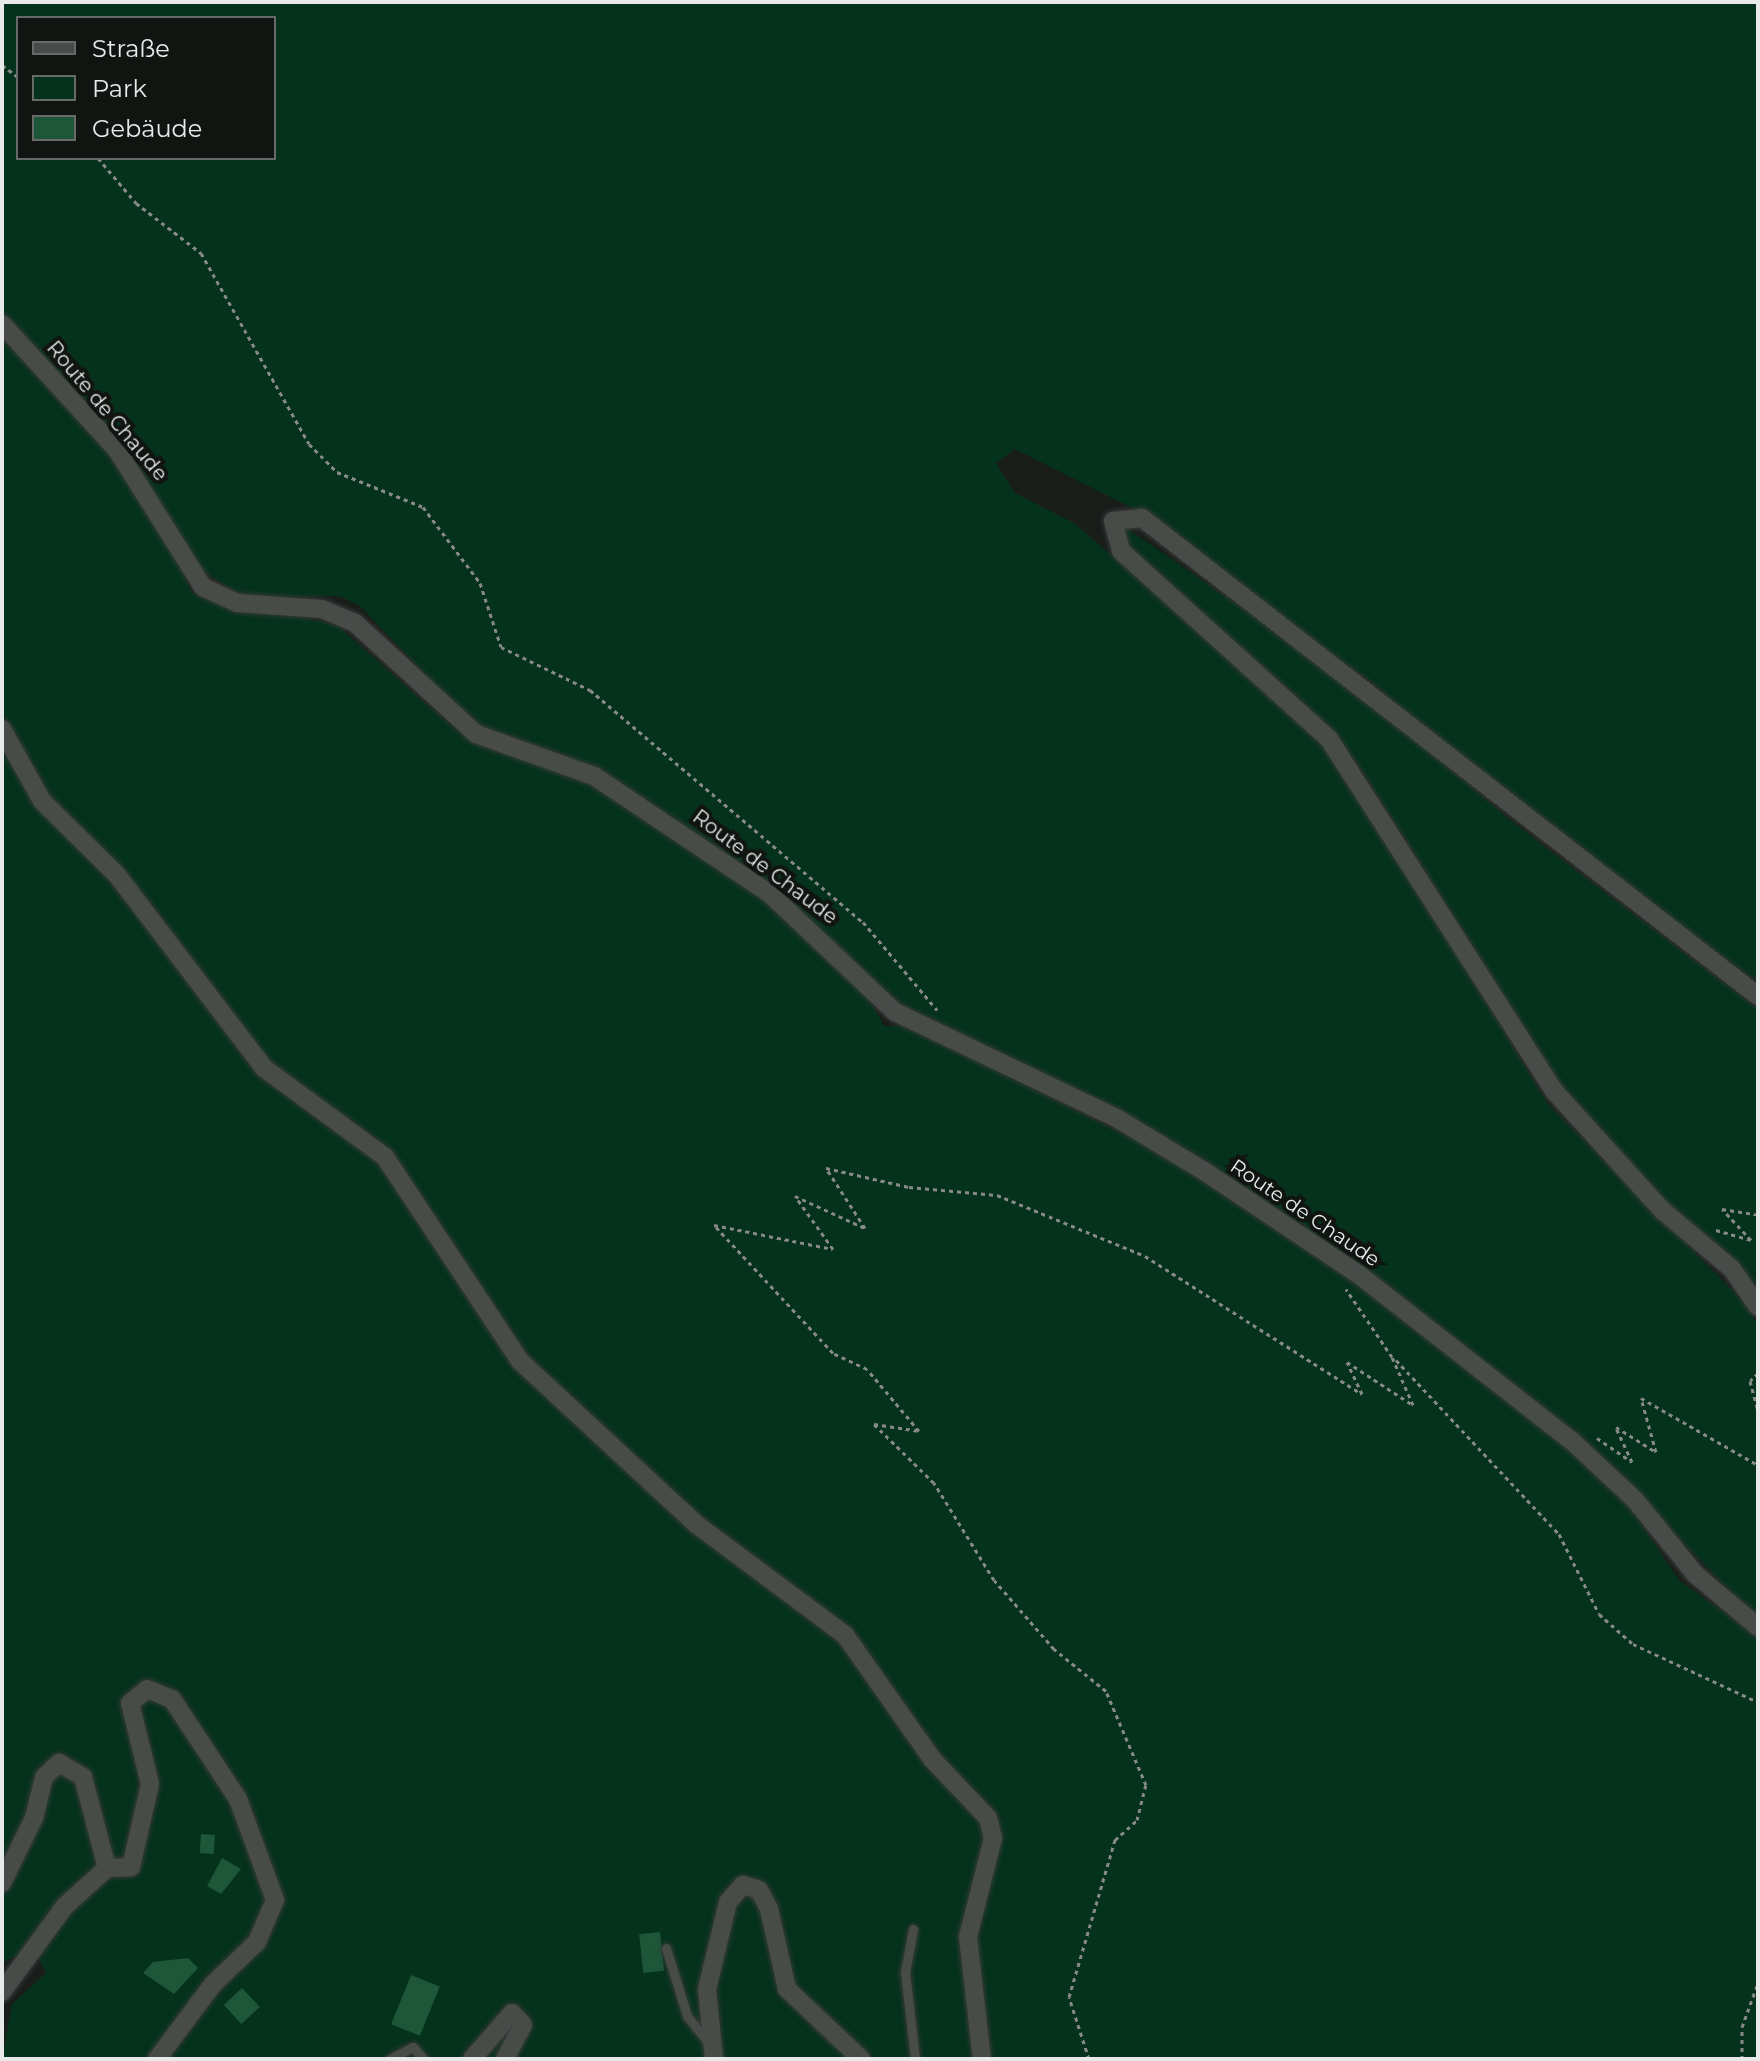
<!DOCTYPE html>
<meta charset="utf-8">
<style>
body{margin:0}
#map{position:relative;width:1760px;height:2061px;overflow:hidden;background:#1a1e1b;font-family:Montserrat,sans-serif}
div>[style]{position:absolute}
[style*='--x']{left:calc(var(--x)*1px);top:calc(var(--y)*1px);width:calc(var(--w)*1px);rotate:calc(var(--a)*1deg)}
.green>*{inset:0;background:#05321d}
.building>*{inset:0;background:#1d5639;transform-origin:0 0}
.path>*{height:3px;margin-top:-1.5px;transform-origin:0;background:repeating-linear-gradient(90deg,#878a88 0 4px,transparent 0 8px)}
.roads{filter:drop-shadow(0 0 2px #373a38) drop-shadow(0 0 2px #373a38)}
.lane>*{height:9px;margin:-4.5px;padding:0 4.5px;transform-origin:4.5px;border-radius:4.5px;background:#484c49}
.street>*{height:18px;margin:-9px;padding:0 9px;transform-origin:9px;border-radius:9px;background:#484c49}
span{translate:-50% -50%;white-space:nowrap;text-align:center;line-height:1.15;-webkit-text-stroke:8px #111512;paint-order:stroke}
.street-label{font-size:20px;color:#e7eae8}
.frame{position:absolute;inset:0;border:4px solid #e7eae8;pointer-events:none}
.legend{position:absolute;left:16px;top:16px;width:260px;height:144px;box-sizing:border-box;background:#111512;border:2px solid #676a68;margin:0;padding:10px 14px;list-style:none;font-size:24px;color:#e7eae8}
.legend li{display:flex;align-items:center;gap:16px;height:40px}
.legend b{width:40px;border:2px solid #676a68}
</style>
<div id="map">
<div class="green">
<i style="clip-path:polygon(evenodd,2px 2px,1758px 2px,1758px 982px,1507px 800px,1368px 679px,1279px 620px,1154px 519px,1015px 449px,996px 463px,1015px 493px,1074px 523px,1308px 725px,1349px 776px,1548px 1104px,1746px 1304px,1758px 1325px,1758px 1621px,1619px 1475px,1343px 1253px,909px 1010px,691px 833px,469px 720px,360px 606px,340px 596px,245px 598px,199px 569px,131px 459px,2px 316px,2px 2px,18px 18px,274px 18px,274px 158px,18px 158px,18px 18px)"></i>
<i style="clip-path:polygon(2px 334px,112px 457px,163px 531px,192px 593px,337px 625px,457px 731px,595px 786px,778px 909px,869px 998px,884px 1026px,907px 1026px,1175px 1160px,1362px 1285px,1617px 1489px,1680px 1581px,1758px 1636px,1758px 2059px,2px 2059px,12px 2004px,46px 1973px,39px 1960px,20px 1954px,2px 1963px)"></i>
<i style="clip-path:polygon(1124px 526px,1337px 674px,1514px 823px,1758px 1009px,1758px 1295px,1657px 1197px,1558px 1081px,1357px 763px,1293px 692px,1124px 548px)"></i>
</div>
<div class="building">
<i style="left:201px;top:1834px;width:14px;height:19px;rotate:4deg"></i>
<i style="clip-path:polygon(222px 1858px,241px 1869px,221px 1894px,207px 1886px)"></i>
<i style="left:660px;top:1932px;width:39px;height:21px;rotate:84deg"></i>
<i style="clip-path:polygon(188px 1958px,198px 1968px,174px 1994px,143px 1973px,153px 1962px)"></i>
<i style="left:411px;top:1975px;width:31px;height:53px;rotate:22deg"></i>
<i style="left:242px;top:1988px;width:26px;height:25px;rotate:47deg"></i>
</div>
<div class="path">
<i style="--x:2;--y:65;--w:20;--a:37"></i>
<i style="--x:98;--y:158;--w:59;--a:49.8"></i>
<i style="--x:136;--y:203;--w:82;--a:37.6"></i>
<i style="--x:201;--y:253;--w:219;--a:60.5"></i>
<i style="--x:309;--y:444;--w:40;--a:45"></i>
<i style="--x:337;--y:472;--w:93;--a:22.1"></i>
<i style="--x:423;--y:507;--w:95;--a:53.1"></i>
<i style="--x:480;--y:583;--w:67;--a:71.8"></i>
<i style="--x:501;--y:647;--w:99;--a:25.8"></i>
<i style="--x:590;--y:690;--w:358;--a:40.4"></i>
<i style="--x:863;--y:922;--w:115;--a:49.9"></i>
<i style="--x:1716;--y:1230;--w:36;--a:16"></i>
<i style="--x:1751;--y:1240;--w:42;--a:-133.1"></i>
<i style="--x:1722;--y:1209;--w:36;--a:9"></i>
<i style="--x:1396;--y:1360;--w:238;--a:46.9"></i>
<i style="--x:1559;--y:1534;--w:89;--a:63.4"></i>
<i style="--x:1599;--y:1614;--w:45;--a:41.4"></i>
<i style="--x:1633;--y:1644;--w:138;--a:24.9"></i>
<i style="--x:1758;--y:1373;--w:11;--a:135"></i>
<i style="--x:1750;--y:1381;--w:30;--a:75"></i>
<i style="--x:1597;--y:1438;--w:42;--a:34.4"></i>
<i style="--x:1632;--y:1462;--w:38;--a:-115"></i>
<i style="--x:1616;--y:1427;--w:47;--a:32"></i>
<i style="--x:1656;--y:1452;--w:56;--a:-105.5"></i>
<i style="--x:1641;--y:1398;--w:135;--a:29.8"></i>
<i style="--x:1089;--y:2059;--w:65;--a:-107.9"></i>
<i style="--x:1069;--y:1997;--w:164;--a:-73.7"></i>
<i style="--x:1115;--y:1840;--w:30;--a:-42"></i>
<i style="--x:1137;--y:1820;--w:36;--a:-76"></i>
<i style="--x:1146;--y:1785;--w:102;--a:-113.1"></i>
<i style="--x:1106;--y:1691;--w:67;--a:-141.1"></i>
<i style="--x:1054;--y:1649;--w:91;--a:-131"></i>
<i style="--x:994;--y:1580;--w:114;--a:-121.7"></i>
<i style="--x:934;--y:1483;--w:84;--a:-135.5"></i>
<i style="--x:874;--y:1424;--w:46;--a:8.8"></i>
<i style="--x:919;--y:1431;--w:81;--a:-130"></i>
<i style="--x:867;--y:1369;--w:38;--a:-155"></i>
<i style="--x:833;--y:1353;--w:175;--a:-132.9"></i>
<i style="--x:714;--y:1225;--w:121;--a:11.4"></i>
<i style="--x:833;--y:1249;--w:65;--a:-125.6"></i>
<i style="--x:795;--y:1196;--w:77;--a:24.6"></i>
<i style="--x:865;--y:1228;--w:72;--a:-123"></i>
<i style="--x:826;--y:1168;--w:85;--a:12.9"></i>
<i style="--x:909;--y:1187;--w:88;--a:5.2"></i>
<i style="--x:997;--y:1195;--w:160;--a:22.4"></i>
<i style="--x:1145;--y:1256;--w:257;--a:32.5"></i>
<i style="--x:1362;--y:1394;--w:35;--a:-115"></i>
<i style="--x:1347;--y:1362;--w:79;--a:33.1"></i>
<i style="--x:1413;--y:1405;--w:52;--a:-113.6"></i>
<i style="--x:1392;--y:1357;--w:82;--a:-124.1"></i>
<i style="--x:1742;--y:2059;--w:32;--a:-90"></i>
<i style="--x:1742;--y:2027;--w:47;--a:-70"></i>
</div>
<div class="roads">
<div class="lane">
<i style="--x:913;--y:1929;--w:44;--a:100.5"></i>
<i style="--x:905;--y:1972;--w:88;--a:83.4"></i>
<i style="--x:666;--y:1948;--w:71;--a:72.8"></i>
<i style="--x:687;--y:2016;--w:40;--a:51"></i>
<i style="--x:390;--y:2059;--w:26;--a:-28"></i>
<i style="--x:413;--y:2047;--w:16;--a:50"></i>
</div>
<div class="street">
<i style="--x:2;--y:324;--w:171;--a:47.6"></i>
<i style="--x:117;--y:450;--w:162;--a:57.9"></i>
<i style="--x:203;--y:587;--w:38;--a:25"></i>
<i style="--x:238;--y:603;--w:84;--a:4.1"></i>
<i style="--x:322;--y:609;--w:36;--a:23"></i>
<i style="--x:355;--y:623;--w:164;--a:42.5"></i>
<i style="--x:476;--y:734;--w:125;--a:19.6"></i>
<i style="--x:594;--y:776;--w:211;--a:33.8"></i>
<i style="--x:769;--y:893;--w:173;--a:43.4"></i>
<i style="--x:895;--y:1012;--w:247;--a:25.6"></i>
<i style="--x:1118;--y:1119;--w:104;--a:31.2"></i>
<i style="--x:1207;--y:1173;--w:182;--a:33.8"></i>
<i style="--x:1358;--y:1274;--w:271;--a:38"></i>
<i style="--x:1572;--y:1441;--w:86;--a:43.1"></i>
<i style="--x:1635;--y:1500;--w:97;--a:50.9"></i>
<i style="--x:1696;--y:1575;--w:81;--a:40"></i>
<i style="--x:2;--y:729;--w:82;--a:60.9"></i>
<i style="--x:42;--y:801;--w:105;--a:44.6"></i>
<i style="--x:117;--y:875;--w:243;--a:52.7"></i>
<i style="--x:264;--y:1068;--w:150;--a:36.3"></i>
<i style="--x:385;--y:1157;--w:245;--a:56.5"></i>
<i style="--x:520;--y:1361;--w:240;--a:42.8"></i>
<i style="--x:696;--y:1524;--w:186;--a:36.7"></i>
<i style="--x:845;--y:1635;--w:151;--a:54.9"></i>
<i style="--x:932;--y:1759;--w:81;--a:46.5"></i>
<i style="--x:988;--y:1818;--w:21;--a:76"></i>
<i style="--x:993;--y:1838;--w:102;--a:104.2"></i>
<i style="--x:968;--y:1937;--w:123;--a:83.5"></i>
<i style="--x:1758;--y:996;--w:780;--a:-142.19"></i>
<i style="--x:1142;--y:518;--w:29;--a:174"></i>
<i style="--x:1113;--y:521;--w:31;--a:75"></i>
<i style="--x:1121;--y:551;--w:280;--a:42.1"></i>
<i style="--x:1329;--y:739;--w:419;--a:57.4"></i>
<i style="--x:1555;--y:1092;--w:161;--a:47.8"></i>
<i style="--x:1663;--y:1211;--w:90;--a:40"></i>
<i style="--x:1732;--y:1269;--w:46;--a:55.6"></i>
<i style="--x:2;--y:1883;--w:72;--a:-63.8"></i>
<i style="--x:34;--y:1818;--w:42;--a:-76.3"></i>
<i style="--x:44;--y:1777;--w:21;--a:-43"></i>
<i style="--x:59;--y:1763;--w:28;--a:30"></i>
<i style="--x:83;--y:1777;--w:94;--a:75.2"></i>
<i style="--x:107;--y:1868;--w:24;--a:-2"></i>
<i style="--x:131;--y:1867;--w:85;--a:-77.1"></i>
<i style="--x:150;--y:1784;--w:83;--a:-103.9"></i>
<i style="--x:130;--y:1703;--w:22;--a:-39"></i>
<i style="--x:147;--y:1689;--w:27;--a:22"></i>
<i style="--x:172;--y:1699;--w:120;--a:56.6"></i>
<i style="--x:238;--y:1799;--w:108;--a:69.9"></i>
<i style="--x:275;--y:1900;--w:46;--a:113.2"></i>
<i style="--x:257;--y:1942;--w:61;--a:136.3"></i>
<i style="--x:213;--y:1984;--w:94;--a:126.7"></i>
<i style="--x:2;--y:1992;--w:107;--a:-53.8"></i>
<i style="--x:65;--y:1906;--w:57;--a:-42.1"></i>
<i style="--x:472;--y:2059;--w:61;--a:-49"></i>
<i style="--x:512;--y:2013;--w:16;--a:47"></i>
<i style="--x:523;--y:2025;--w:38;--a:118"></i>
<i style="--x:714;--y:2059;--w:70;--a:-95.7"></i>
<i style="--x:707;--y:1989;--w:89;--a:-76.4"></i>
<i style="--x:728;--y:1902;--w:23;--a:-49"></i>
<i style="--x:743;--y:1885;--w:17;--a:17"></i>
<i style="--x:759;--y:1890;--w:21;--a:62"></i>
<i style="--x:769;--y:1909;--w:82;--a:77.3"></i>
<i style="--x:787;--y:1989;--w:102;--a:43.4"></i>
</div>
</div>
<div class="street-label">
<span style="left:107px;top:411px;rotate:50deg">Route de Chaude</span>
<span style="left:765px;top:867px;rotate:37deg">Route de Chaude</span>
<span style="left:1305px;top:1213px;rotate:34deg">Route de Chaude</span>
</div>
<div class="frame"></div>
<ul class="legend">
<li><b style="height:10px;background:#484c49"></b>Straße</li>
<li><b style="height:22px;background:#05321d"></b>Park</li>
<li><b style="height:22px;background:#1d5639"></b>Gebäude</li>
</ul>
</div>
